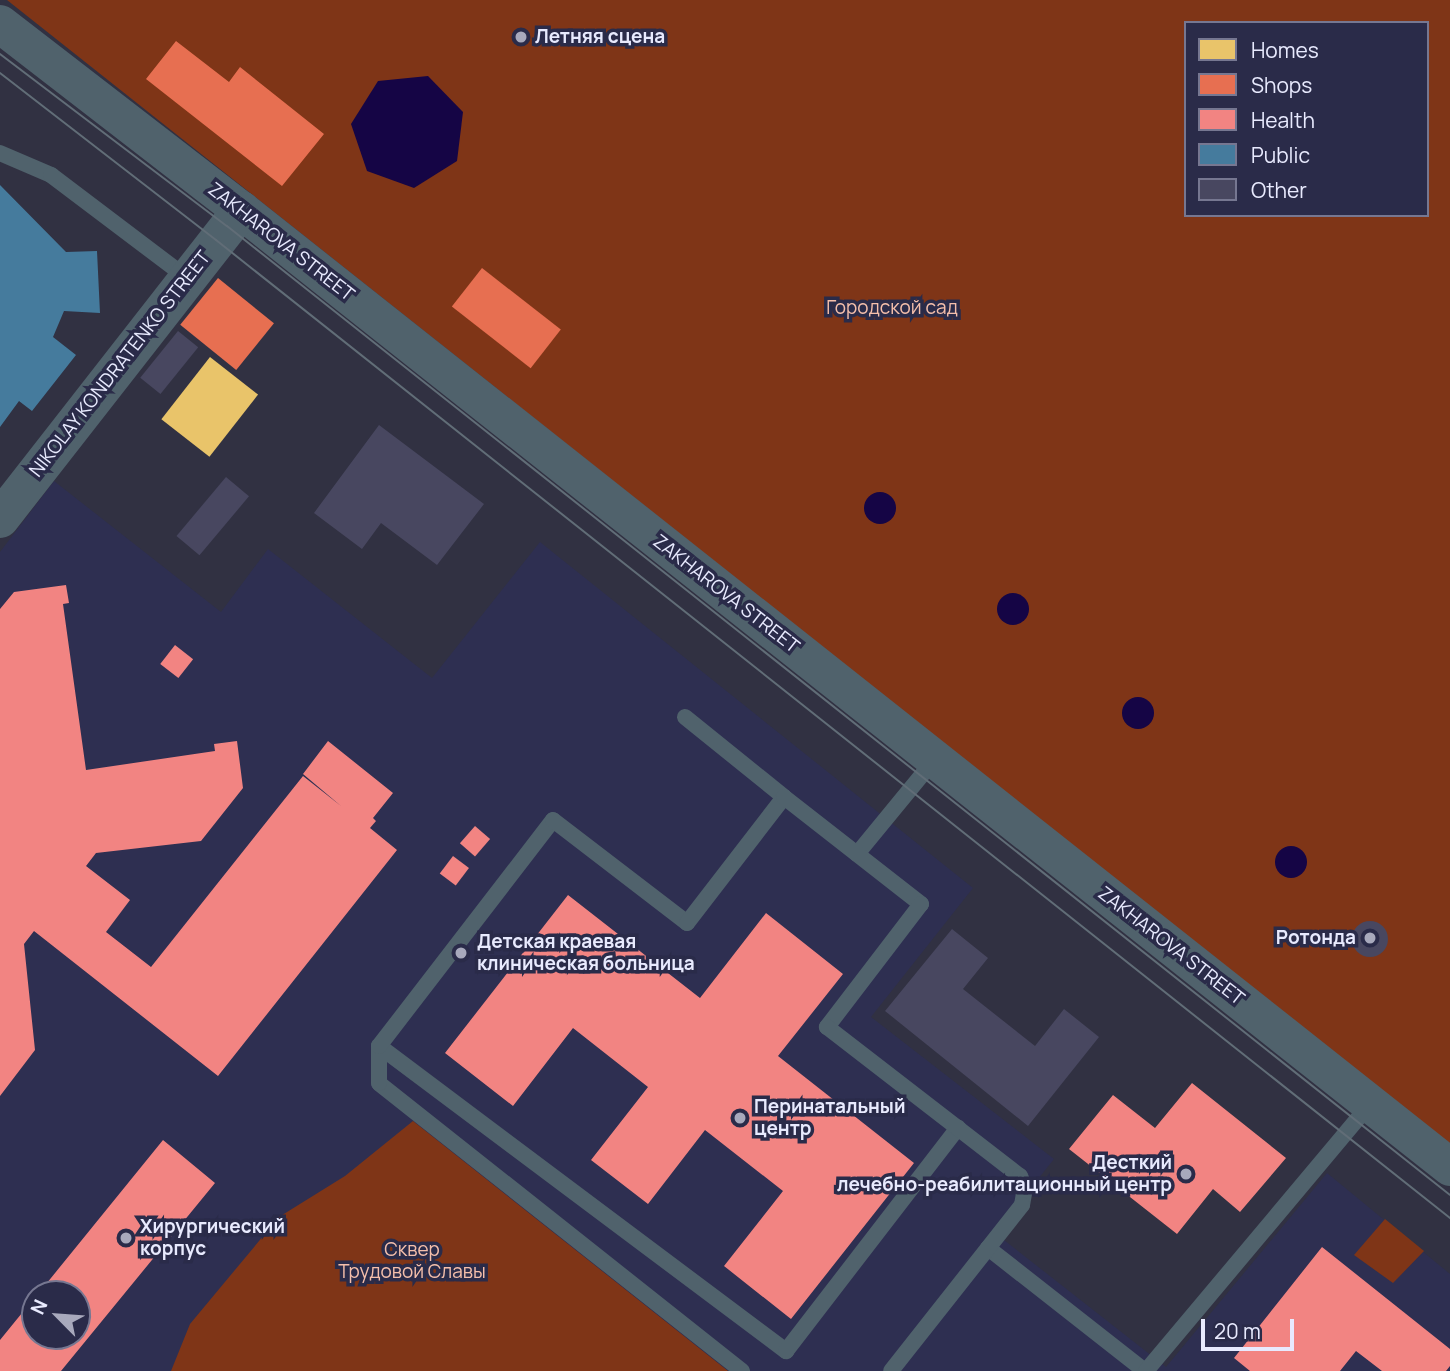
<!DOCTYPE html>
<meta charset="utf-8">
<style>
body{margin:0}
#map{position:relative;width:1450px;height:1371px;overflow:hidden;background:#313142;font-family:Manrope,sans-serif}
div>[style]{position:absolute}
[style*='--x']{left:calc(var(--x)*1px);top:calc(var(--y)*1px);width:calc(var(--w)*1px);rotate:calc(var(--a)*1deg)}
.built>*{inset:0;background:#2e2f51}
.green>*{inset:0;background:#7f3517}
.water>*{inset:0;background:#150545}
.round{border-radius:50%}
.homes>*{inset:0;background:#e9c46a;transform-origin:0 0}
.shops>*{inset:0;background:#e76f51;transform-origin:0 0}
.health>*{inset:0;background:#f28482;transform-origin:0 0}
.public>*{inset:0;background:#457b9d}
.building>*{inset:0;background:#484760;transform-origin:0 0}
.service>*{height:16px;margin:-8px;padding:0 8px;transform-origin:8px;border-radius:8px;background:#50626c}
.tertiary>*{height:38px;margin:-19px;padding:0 19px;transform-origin:19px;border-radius:19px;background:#50626c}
.tram>*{height:2px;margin:-1px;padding:0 1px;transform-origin:1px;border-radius:1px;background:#616d77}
.dots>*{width:19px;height:19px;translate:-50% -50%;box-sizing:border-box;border:4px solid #2a2b49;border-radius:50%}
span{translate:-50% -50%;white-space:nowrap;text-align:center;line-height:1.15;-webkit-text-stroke:7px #2a2b49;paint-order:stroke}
.poi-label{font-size:19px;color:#e8eafe;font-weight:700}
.left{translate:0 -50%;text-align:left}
.right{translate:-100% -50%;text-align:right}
.street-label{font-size:19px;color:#e8eafe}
.park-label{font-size:19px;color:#f5bfab}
.legend{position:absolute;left:1184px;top:21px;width:245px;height:196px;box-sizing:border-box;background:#2a2b49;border:2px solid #767791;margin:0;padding:9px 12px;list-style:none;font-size:21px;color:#e8eafe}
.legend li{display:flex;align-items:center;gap:14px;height:35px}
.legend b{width:35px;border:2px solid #767791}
.north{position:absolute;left:21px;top:1280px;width:70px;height:70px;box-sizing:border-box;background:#2a2b49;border:2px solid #767791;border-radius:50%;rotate:295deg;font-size:19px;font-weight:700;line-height:28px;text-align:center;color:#e8eafe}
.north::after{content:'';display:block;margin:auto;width:24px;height:32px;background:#a8a9bc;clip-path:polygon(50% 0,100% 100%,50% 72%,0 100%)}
.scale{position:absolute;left:1201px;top:1319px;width:93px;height:32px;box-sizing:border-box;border:4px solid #e8eafe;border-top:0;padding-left:9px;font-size:21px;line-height:24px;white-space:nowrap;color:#e8eafe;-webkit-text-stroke:5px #2a2b49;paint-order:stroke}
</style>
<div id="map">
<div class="built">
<i style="clip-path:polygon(evenodd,54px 481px,221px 612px,268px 549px,432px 678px,540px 542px,973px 888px,871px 1017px,1054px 1159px,995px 1233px,1166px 1367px,1327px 1173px,1450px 1274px,1450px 1371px,0 1371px,0 552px,54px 481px,35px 1294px,77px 1294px,77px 1336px,35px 1336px,35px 1294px)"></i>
</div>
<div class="green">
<i style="clip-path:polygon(evenodd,7px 0,1450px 0,1450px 1145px,7px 0,1186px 23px,1427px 23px,1427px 215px,1186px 215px,1186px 23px)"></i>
<i style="clip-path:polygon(413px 1121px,728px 1371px,171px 1371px,190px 1324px,279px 1217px,345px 1176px)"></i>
<i style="clip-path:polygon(1385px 1219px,1424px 1251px,1393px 1283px,1354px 1255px)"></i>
</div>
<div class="water">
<i style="clip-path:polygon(428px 76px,463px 112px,457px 161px,414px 188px,367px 171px,351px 124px,378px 81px)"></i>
<i class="round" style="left:864px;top:492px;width:32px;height:32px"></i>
<i class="round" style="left:997px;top:593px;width:32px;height:32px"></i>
<i class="round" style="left:1122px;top:697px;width:32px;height:32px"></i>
<i class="round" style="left:1275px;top:846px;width:32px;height:32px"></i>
</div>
<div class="homes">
<i style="left:210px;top:357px;width:61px;height:79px;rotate:38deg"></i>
</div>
<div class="shops">
<i style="clip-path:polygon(176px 41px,229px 82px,240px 67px,324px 134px,282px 186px,146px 79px)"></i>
<i style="left:482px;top:268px;width:100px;height:49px;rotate:38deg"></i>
<i style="left:218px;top:278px;width:72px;height:60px;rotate:39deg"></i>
</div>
<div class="health">
<i style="clip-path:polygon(66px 585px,69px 603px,63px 604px,86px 770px,215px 751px,214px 744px,237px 741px,243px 788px,201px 841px,96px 853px,86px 866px,130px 900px,106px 932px,151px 967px,303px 776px,341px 806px,303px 774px,328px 741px,393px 793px,373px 818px,376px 821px,370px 828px,397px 850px,218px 1076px,34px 931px,24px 944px,35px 1050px,0 1096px,0 609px,14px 592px)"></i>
<i style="left:175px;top:645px;width:23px;height:24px;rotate:38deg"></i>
<i style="left:475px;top:826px;width:20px;height:23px;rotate:41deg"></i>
<i style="left:453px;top:856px;width:20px;height:22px;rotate:37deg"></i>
<i style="clip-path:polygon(568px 895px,700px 998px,766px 913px,843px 974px,778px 1056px,914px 1163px,791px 1319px,724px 1266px,783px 1191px,705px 1130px,648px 1204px,591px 1160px,648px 1087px,573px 1028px,513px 1106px,445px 1053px)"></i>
<i style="clip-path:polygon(1192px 1083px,1286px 1158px,1240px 1212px,1213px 1189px,1177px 1234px,1069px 1149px,1113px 1095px,1155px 1128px)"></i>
<i style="clip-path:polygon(163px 1140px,215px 1183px,61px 1371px,0 1371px,0 1340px,35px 1297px,35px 1336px,77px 1336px,77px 1294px,38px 1294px)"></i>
<i style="clip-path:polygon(1322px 1247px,1450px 1349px,1450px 1366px,1446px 1371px,1382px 1371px,1356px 1351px,1340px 1371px,1250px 1371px,1234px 1358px)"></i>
</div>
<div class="public">
<i style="clip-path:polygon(0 185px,66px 252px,97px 251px,100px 313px,64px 311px,53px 337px,76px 355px,32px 411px,19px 401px,0 427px)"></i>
</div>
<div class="building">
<i style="left:178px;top:331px;width:26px;height:60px;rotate:39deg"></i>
<i style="clip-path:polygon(379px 425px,484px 504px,437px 565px,381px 523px,362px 549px,314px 513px)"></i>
<i style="left:226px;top:477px;width:30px;height:77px;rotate:40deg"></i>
<i class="round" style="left:1352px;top:921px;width:36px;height:36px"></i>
<i style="clip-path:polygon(952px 929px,988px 958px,963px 989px,1035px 1046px,1064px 1009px,1099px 1037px,1028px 1126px,885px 1011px)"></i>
</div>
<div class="service">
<i style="--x:0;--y:153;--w:56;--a:23.3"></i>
<i style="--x:51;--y:175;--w:169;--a:37.1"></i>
<i style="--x:685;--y:717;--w:127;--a:38.9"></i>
<i style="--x:857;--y:854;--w:123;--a:-50.6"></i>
<i style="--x:379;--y:1046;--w:509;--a:36.85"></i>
<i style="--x:786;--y:1351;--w:282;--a:-52.4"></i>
<i style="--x:988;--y:1248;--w:199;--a:38.1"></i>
<i style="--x:742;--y:1371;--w:463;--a:-141.6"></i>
<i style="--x:379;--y:1083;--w:37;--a:-90"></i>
<i style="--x:379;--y:1046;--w:285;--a:-52.4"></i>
<i style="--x:553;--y:820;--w:169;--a:37.5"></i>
<i style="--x:687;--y:923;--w:159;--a:-52.4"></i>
<i style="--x:784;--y:797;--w:174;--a:38"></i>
<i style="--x:921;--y:904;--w:155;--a:127.4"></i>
<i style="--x:827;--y:1027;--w:244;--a:37.7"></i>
<i style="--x:1020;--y:1176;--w:13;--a:67"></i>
<i style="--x:1025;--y:1188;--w:17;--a:100"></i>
<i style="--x:1022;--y:1205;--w:211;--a:128.3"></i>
<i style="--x:1146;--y:1371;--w:349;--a:-50"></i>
</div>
<div class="tertiary">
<i style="--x:0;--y:24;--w:304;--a:37.7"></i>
<i style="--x:241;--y:210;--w:1542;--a:38.36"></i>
<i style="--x:0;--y:519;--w:392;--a:-52"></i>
</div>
<div class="tram">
<i style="--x:0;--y:54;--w:285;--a:37.2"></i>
<i style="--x:227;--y:226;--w:1560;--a:38.39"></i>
<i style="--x:0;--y:73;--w:273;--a:37.7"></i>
<i style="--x:216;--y:240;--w:1575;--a:38.4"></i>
</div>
<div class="dots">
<i style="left:521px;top:37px;background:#a8a9bc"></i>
<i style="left:1370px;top:938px;background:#a8a9bc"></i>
<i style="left:461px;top:953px;background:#a8a9bc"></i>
<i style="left:740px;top:1118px;background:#a8a9bc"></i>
<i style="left:1186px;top:1174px;background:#a8a9bc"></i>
<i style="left:126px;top:1238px;background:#a8a9bc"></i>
</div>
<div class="poi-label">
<span class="left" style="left:535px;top:37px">Летняя сцена</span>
<span class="right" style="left:1356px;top:938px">Ротонда</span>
<span class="left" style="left:477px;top:953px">Детская краевая<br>клиническая больница</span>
<span class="left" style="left:754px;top:1118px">Перинатальный<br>центр</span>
<span class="right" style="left:1172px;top:1174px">Десткий<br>лечебно-реабилитационный центр</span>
<span class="left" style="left:140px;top:1238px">Хирургический<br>корпус</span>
</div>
<div class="street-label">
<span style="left:281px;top:242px;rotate:38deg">ZAKHAROVA STREET</span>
<span style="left:120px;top:364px;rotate:-52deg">NIKOLAY KONDRATENKO STREET</span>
<span style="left:726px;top:594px;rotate:38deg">ZAKHAROVA STREET</span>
<span style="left:1171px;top:946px;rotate:38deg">ZAKHAROVA STREET</span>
</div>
<div class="park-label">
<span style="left:892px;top:308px">Городской сад</span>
<span style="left:412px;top:1261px">Сквер<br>Трудовой Славы</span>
</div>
<ul class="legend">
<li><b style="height:19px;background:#e9c46a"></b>Homes</li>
<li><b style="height:19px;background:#e76f51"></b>Shops</li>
<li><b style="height:19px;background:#f28482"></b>Health</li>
<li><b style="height:19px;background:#457b9d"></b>Public</li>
<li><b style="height:19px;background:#484760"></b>Other</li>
</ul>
<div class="north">N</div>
<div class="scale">20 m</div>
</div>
